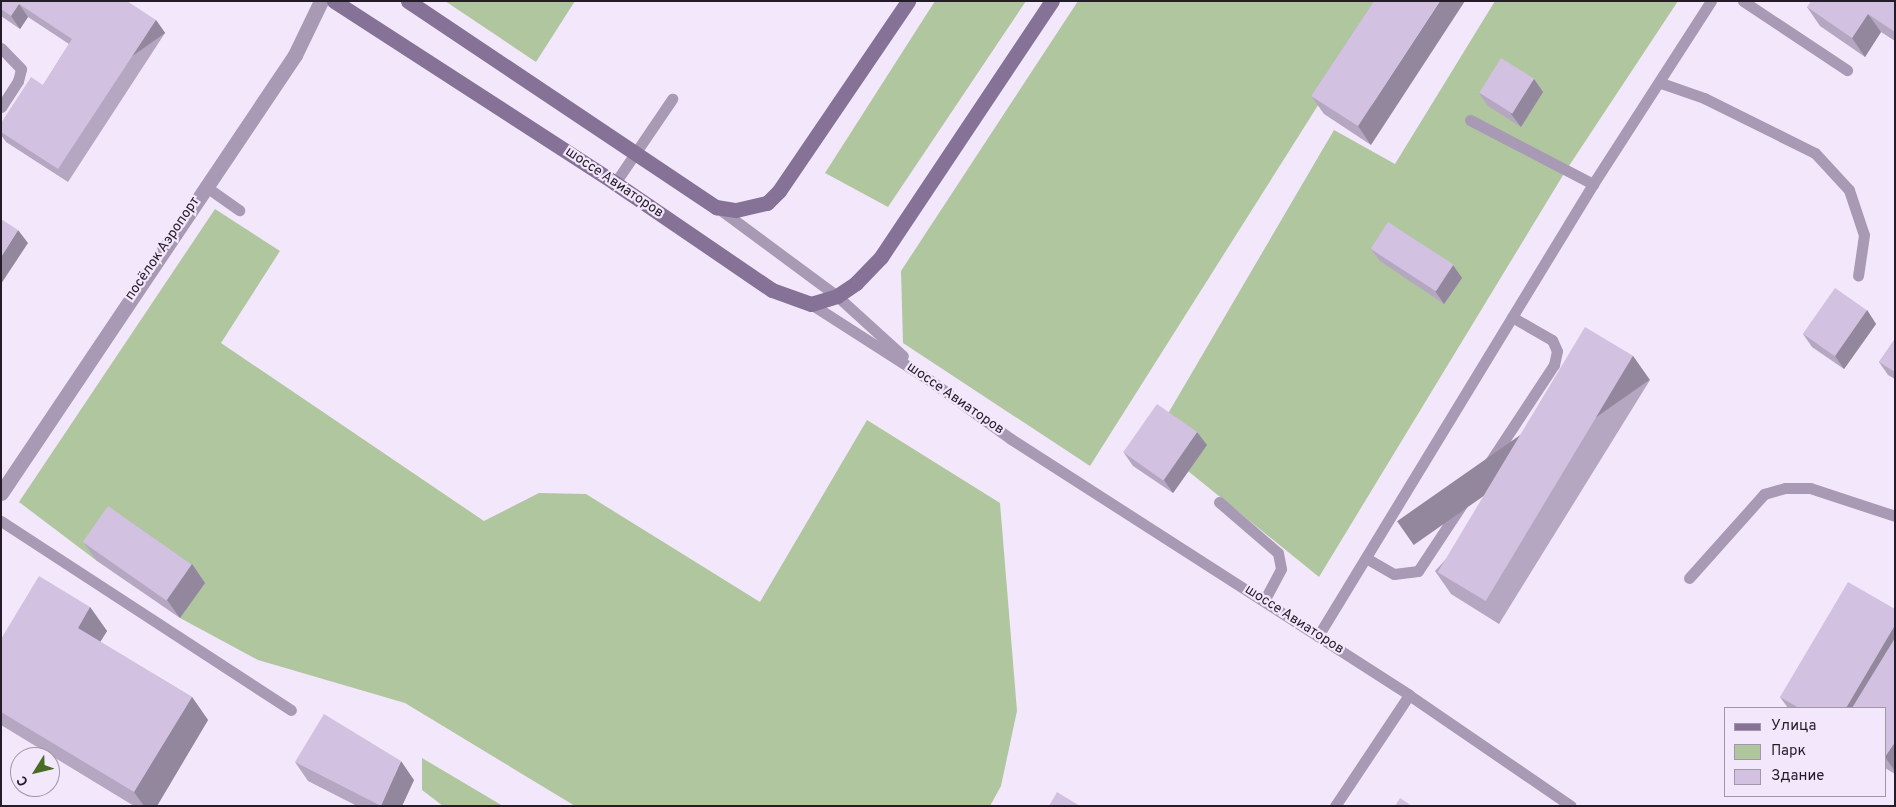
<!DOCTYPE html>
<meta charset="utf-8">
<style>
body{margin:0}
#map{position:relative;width:1896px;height:807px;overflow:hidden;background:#f3e8fb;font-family:Overpass,sans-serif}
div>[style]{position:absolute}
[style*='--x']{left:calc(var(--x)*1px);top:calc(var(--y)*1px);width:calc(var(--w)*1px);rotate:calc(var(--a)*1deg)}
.green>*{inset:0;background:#b0c69f}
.lane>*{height:11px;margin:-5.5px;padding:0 5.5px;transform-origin:5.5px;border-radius:5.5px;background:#a899b4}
.street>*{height:15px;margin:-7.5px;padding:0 7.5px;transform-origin:7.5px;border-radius:7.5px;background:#a899b4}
.secondary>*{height:15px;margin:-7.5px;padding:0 7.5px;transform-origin:7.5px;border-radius:7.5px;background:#867197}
.wall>*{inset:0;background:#b5a6c1}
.shaded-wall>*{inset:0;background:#93879d;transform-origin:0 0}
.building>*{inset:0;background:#d2c1e0;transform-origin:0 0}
span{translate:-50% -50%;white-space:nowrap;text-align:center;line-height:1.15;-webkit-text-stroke:4.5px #f3e8fb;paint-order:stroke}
.street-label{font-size:14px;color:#241d29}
.frame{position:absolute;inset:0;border:2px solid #241d29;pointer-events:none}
.legend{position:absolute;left:1724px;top:707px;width:162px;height:90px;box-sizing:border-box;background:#f3e8fb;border:1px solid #a097a7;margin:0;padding:6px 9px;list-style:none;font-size:15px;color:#241d29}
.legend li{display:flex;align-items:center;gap:10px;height:25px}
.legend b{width:25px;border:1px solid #a097a7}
.north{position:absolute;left:10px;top:747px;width:50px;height:50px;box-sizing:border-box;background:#f3e8fb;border:1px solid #a097a7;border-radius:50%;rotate:234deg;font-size:14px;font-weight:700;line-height:20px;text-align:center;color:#241d29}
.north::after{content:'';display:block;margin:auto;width:18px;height:22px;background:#496c25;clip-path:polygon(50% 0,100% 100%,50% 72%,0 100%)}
</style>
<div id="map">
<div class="green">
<i style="clip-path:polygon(445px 1px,575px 1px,536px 62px)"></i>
<i style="clip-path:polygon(935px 1px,1026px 1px,888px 207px,825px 173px)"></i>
<i style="clip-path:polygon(1078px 1px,1384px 1px,1090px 466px,903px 343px,901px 271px)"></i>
<i style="clip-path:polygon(1495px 1px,1678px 1px,1565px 172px,1319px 577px,1188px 471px,1166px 417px,1334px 130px,1395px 164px)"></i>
<i style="clip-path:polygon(215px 209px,280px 251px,221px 343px,484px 521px,539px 493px,586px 494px,760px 602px,867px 420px,1000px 503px,1017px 711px,1001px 786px,990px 806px,575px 806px,405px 703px,258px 660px,180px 618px,204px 582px,97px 561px,19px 502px)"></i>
<i style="clip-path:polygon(422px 758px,503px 806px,443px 806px,422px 790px)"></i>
</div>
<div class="lane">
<i style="--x:1743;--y:1;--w:125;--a:33.6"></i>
<i style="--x:1;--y:48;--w:29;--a:46"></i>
<i style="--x:21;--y:69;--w:12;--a:104"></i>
<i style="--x:18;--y:81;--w:31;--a:123"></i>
<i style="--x:1661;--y:83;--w:46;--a:19.2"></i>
<i style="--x:1704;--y:98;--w:124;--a:26.4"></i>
<i style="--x:1815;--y:153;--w:50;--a:47.4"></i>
<i style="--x:1849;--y:190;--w:47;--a:71.6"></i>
<i style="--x:1864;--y:235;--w:41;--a:98.3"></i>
<i style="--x:1470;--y:120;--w:139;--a:27.5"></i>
<i style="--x:615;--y:183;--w:102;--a:-55.8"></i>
<i style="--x:205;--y:186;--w:42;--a:35.2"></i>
<i style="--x:718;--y:208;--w:148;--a:36.5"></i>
<i style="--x:837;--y:296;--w:89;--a:42.3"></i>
<i style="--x:811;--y:304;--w:139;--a:32.7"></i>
<i style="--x:928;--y:379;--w:102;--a:35.9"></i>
<i style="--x:1011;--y:439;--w:473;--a:32.7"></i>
<i style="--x:1409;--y:695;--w:196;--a:34.4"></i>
<i style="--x:1219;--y:502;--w:78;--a:40.8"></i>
<i style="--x:1278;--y:553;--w:16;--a:79"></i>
<i style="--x:1281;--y:569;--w:36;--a:118"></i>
<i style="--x:1;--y:521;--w:346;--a:33.1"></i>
<i style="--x:1366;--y:558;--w:32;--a:30"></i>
<i style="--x:1394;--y:574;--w:24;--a:-7"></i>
<i style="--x:1418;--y:571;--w:247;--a:-56.6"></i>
<i style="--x:1554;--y:365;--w:14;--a:-78"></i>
<i style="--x:1557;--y:351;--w:12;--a:-114"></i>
<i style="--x:1552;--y:340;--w:46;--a:-150.1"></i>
<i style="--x:1689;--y:578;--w:113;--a:-48.2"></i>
<i style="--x:1764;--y:494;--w:22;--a:-16"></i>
<i style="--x:1785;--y:488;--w:25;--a:0"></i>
<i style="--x:1810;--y:488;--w:89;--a:18.2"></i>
<i style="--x:1318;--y:636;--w:529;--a:-58.68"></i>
<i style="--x:1593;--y:184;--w:218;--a:-57.2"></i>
<i style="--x:1335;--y:806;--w:133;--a:-56.3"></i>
</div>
<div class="street">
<i style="--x:1;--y:493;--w:528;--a:-56.13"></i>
<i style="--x:295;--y:55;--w:60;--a:-64.3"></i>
</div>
<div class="secondary">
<i style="--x:334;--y:1;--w:335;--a:32.9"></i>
<i style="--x:615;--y:183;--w:190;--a:34.3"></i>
<i style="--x:772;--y:290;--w:41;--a:19.7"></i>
<i style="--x:811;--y:304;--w:27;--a:-17"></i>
<i style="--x:837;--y:296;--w:23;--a:-34"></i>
<i style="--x:856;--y:283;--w:36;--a:-46"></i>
<i style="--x:881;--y:257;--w:308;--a:-56.3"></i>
<i style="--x:408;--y:1;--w:371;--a:33.8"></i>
<i style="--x:716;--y:207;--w:20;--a:9"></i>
<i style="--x:736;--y:210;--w:32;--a:-13"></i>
<i style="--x:767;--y:203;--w:17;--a:-45"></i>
<i style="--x:779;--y:191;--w:230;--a:-55.8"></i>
</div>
<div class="wall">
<i style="clip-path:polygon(1px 1px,156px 20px,165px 33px,68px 182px,6px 142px,1px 135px,1px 123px,43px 85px,69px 44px,28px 17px,20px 29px,1px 16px)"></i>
<i style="clip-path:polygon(1374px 1px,1371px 145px,1324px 114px,1311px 96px)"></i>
<i style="clip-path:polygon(1895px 1px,1895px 41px,1881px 32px,1865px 57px,1820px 26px,1807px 7px)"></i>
<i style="clip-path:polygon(1534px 79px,1543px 92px,1521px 127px,1488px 106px,1479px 93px)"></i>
<i style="clip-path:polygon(1370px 248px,1462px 278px,1444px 304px,1380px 261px)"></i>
<i style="clip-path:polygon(1867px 310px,1876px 324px,1844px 369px,1812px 347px,1803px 334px)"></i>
<i style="clip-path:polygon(1895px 339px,1895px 379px,1888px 375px,1879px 362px)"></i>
<i style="clip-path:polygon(1633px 356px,1650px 380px,1499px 624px,1451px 594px,1435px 571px)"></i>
<i style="clip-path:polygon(1207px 445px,1173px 493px,1133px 466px,1124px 453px)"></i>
<i style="clip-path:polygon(83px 542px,192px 564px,205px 583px,180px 618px,97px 561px)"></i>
<i style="clip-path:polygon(90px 607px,107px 631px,100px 642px,192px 697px,208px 720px,157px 806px,134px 806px,1px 725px,1px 639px)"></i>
<i style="clip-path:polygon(1895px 609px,1895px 774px,1885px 768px,1885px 708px,1788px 708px,1780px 697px)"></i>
<i style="clip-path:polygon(295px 762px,414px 780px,402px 806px,357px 806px,308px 781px)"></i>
</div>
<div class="shaded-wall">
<i style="clip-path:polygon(1440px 1px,1465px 1px,1371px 145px,1358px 126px)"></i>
<i style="clip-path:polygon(19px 4px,28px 17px,20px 29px,11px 16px)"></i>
<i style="clip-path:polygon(1868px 14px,1881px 32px,1865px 57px,1852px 38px)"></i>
<i style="left:156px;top:20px;width:16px;height:178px;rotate:55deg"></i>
<i style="clip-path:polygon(1534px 79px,1543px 92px,1521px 127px,1511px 114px)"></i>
<i style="clip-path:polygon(18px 230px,28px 243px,1px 284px,1px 257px)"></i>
<i style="clip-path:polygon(1453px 265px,1462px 278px,1444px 304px,1435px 291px)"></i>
<i style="clip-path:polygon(1867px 310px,1876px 324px,1844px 369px,1835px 356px)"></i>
<i style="left:1633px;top:356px;width:29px;height:288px;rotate:55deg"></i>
<i style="clip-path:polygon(1197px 432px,1207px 445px,1173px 493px,1164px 480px)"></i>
<i style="clip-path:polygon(192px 564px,205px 583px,180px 618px,167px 600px)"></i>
<i style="clip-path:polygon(90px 607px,107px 631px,94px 652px,78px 628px)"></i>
<i style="clip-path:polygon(1895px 625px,1895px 666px,1870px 708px,1846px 708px)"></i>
<i style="clip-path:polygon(192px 697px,208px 720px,157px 806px,144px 806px,134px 792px)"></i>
<i style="clip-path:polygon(1895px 742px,1895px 771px,1885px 757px)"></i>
<i style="clip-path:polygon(401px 761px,414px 780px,402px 806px,381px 806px)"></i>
</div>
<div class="building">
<i style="clip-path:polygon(1px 1px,127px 1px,156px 20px,58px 169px,1px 132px,1px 123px,31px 77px,43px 85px,72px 39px,19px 4px,11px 16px,1px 9px)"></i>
<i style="clip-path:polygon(1374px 1px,1440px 1px,1358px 126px,1311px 96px)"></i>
<i style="clip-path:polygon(1811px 1px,1895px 1px,1895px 32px,1868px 14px,1852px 38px,1807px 7px)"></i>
<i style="left:1501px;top:58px;width:39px;height:41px;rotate:32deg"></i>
<i style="clip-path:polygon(1px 219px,18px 230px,1px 257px)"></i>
<i style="left:1388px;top:222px;width:78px;height:32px;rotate:33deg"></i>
<i style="left:1835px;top:288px;width:39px;height:56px;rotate:35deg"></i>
<i style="left:1585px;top:327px;width:56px;height:286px;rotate:31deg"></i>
<i style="clip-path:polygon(1895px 339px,1895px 372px,1879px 362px)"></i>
<i style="left:1157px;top:404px;width:49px;height:59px;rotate:35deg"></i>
<i style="left:108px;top:506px;width:102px;height:44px;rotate:35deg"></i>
<i style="clip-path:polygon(39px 576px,90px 607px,78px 628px,192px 697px,134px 792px,1px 712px,1px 639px)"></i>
<i style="clip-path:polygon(1848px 582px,1895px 609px,1895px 625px,1846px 708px,1799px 708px,1780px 697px)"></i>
<i style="clip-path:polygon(1895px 638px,1895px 742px,1885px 757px,1885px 708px,1852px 708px)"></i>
<i style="clip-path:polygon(324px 714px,401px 761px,381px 806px,295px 762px)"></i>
<i style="clip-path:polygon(1057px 792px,1080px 806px,1049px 806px)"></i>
<i style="clip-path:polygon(1400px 798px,1412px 806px,1395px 806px)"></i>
</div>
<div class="street-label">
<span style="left:614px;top:183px;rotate:34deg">шоссе Авиаторов</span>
<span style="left:163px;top:249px;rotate:-56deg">посёлок Аэропорт</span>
<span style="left:955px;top:399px;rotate:35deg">шоссе Авиаторов</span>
<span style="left:1294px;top:620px;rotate:33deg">шоссе Авиаторов</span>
</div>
<div class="frame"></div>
<ul class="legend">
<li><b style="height:6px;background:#867197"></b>Улица</li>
<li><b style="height:14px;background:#b0c69f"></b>Парк</li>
<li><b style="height:14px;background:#d2c1e0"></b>Здание</li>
</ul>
<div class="north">С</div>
</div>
